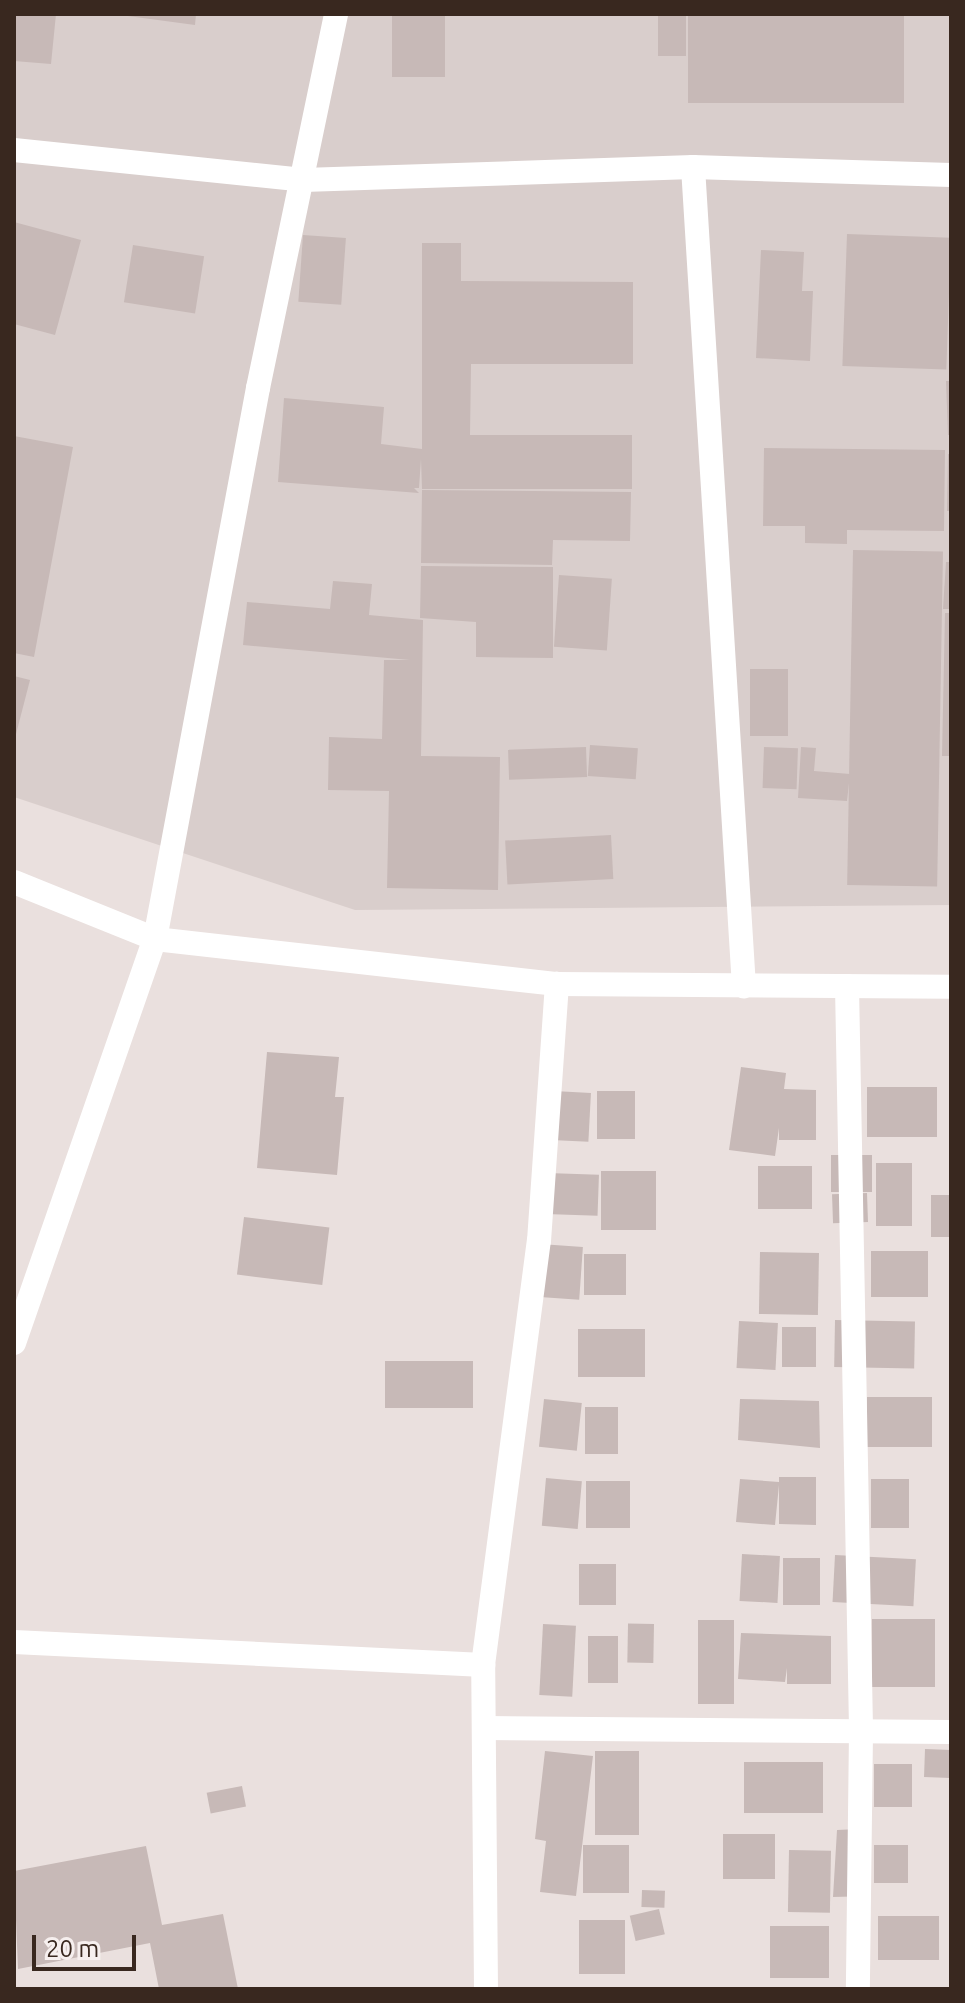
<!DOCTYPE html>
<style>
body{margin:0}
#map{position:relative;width:965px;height:2003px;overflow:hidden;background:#eae0de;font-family:Ubuntu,sans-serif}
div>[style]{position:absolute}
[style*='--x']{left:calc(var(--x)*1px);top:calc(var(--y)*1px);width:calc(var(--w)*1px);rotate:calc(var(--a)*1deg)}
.built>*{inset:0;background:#d9cecc}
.building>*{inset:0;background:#c7b9b7;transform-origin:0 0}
.minor>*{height:24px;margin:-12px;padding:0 12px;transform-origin:12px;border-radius:12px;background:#fff}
span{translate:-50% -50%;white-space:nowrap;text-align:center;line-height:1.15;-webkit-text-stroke:6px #f6efee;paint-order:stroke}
.frame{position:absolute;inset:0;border:16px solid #39281f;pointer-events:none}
.scale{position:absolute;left:32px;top:1935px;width:104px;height:36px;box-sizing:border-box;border:4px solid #39281f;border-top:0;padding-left:10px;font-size:24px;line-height:28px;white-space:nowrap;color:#39281f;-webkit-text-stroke:6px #f6efee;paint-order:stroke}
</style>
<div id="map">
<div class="built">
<i style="clip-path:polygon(14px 14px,951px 14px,951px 905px,355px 910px,14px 797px)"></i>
</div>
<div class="building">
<i style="clip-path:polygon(14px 14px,56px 14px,51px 64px,14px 61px)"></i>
<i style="clip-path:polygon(113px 14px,196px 14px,195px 25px)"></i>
<i style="left:392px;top:14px;width:53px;height:63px"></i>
<i style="left:658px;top:14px;width:28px;height:42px"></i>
<i style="left:688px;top:14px;width:216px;height:89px"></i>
<i style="clip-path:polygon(14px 222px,81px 240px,55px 335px,14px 324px)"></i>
<i style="left:847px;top:234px;width:104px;height:132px;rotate:2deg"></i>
<i style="left:303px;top:235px;width:43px;height:67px;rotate:4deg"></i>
<i style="clip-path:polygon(422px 243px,461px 243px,461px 281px,633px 282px,633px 364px,471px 364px,470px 435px,632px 435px,632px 489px,422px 489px,421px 459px,419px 488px,414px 488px,419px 493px,278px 482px,284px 398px,384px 407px,381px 444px,422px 449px)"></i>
<i style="left:133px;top:245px;width:72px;height:58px;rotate:9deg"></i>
<i style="clip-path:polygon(761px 250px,804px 252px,802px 291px,813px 291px,810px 361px,756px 358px)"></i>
<i style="clip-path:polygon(946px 381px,951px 381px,951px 435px,948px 435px)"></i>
<i style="clip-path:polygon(14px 436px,73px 447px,34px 657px,14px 653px)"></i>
<i style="clip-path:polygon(764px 448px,945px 450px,944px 531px,847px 530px,847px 544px,805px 543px,805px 526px,763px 526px)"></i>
<i style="clip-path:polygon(948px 454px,951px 454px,951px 511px,947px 511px)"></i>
<i style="clip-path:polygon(422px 490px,631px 492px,630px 541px,553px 540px,552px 565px,421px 563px)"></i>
<i style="left:853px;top:550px;width:90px;height:335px;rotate:1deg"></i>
<i style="clip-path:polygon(946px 562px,951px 562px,951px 609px,943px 609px)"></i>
<i style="clip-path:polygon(421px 566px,553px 567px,553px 658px,476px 657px,476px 622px,420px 618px)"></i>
<i style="left:559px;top:575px;width:53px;height:72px;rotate:4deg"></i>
<i style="clip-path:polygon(333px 581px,372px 584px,369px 615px,423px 620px,421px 756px,500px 757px,498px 890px,387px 888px,389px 791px,328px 790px,329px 737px,382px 739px,384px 660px,410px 660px,243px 645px,247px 602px,330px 609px)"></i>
<i style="clip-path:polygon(945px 613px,951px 613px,951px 756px,942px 756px)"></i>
<i style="left:750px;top:669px;width:38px;height:67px"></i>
<i style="clip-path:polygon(14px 676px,30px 680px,15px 738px,14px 738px)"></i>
<i style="left:590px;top:745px;width:48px;height:31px;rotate:4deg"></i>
<i style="left:586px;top:747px;width:30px;height:78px;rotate:88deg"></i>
<i style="left:764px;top:747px;width:34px;height:41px;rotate:2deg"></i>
<i style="clip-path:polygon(801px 747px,816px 748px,814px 771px,850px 774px,847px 801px,798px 798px)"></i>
<i style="left:611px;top:835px;width:44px;height:106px;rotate:87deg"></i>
<i style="clip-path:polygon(267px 1052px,339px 1057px,335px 1097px,344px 1097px,337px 1175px,257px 1168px)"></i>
<i style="clip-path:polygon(741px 1067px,786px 1073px,784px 1089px,816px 1090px,816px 1140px,779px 1140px,779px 1128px,775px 1156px,729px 1150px)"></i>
<i style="left:867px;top:1087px;width:70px;height:50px"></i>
<i style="left:554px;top:1091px;width:37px;height:49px;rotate:3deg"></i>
<i style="left:597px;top:1091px;width:38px;height:48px"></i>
<i style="left:831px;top:1155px;width:41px;height:37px"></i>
<i style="left:876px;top:1163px;width:36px;height:63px"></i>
<i style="left:812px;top:1166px;width:43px;height:54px;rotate:90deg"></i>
<i style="left:601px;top:1171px;width:55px;height:59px"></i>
<i style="left:547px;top:1173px;width:52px;height:41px;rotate:2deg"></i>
<i style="left:867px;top:1193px;width:29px;height:35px;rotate:88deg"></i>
<i style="left:931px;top:1195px;width:20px;height:42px"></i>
<i style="left:244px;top:1217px;width:86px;height:58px;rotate:7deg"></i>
<i style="left:540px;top:1244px;width:43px;height:53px;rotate:4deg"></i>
<i style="left:871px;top:1251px;width:57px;height:46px"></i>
<i style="left:760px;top:1252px;width:59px;height:62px;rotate:1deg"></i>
<i style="left:584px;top:1254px;width:42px;height:41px"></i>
<i style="left:835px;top:1320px;width:80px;height:47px;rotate:1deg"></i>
<i style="left:739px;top:1321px;width:39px;height:47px;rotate:3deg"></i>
<i style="left:782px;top:1327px;width:34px;height:40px"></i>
<i style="left:578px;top:1329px;width:67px;height:48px"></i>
<i style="left:385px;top:1361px;width:88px;height:47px"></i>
<i style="left:867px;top:1397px;width:65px;height:50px"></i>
<i style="left:544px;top:1399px;width:38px;height:48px;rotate:6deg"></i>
<i style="clip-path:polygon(740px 1399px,819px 1401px,820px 1448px,738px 1440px)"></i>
<i style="left:585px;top:1407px;width:33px;height:47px"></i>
<i style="clip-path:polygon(779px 1477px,816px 1477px,816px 1525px,779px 1524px,779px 1485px,775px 1525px,736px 1522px,740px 1479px,779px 1482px)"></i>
<i style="left:546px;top:1478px;width:36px;height:48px;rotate:5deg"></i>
<i style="left:871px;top:1479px;width:38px;height:49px"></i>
<i style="left:586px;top:1481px;width:44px;height:47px"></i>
<i style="left:742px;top:1554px;width:38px;height:47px;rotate:3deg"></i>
<i style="left:835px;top:1555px;width:81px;height:47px;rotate:3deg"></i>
<i style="left:783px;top:1558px;width:37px;height:47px"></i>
<i style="left:579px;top:1564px;width:37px;height:41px"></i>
<i style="left:872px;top:1619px;width:63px;height:68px"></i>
<i style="left:698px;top:1620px;width:36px;height:84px"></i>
<i style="left:543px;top:1624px;width:33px;height:71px;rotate:3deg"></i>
<i style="left:654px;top:1624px;width:39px;height:26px;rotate:91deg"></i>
<i style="clip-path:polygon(741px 1633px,831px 1636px,831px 1684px,787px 1684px,787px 1668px,785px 1682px,738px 1679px)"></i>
<i style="left:588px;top:1636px;width:30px;height:47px"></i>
<i style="left:925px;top:1749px;width:26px;height:28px;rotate:2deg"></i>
<i style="clip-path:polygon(545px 1751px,593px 1756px,576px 1896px,540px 1892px,546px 1841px,535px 1839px)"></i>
<i style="left:595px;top:1751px;width:44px;height:84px"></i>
<i style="left:744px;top:1762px;width:79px;height:51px"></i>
<i style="left:912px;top:1764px;width:43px;height:38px;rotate:90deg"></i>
<i style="left:242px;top:1786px;width:21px;height:36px;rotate:79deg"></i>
<i style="clip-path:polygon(859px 1829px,860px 1845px,847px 1847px,871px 1846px,871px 1896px,833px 1897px,837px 1830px)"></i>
<i style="left:723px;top:1834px;width:52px;height:45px"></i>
<i style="left:583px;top:1845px;width:46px;height:48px"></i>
<i style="left:874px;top:1845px;width:34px;height:38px"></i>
<i style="clip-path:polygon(146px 1846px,162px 1925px,223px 1914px,238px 1989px,159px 1989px,150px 1943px,18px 1969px,14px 1871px)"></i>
<i style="left:789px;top:1850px;width:42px;height:62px;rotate:1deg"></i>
<i style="left:642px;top:1890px;width:23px;height:17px;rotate:2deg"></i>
<i style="left:659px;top:1909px;width:26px;height:30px;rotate:77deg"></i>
<i style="left:878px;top:1916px;width:61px;height:44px"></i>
<i style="left:579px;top:1920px;width:46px;height:54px"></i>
<i style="left:770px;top:1926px;width:59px;height:52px"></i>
</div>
<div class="minor">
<i style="--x:14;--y:150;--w:291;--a:5.9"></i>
<i style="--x:303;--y:180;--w:390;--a:-1.9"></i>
<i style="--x:693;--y:167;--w:258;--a:1.8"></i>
<i style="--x:693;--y:167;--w:821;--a:86.44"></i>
<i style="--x:14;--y:882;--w:152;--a:22"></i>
<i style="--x:155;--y:939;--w:561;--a:-79.41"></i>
<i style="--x:258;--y:388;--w:382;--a:-78.2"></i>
<i style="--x:847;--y:986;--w:746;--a:88.92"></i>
<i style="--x:861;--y:1732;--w:257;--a:90.7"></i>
<i style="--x:14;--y:1343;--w:428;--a:-70.8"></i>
<i style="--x:155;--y:939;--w:405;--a:6.4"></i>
<i style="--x:557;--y:984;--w:394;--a:0.4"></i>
<i style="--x:14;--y:1642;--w:470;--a:2.8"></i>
<i style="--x:484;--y:1728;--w:467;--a:0.5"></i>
<i style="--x:486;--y:1989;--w:324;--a:-90.5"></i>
<i style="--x:483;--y:1665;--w:428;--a:-82.5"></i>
<i style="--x:539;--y:1241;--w:258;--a:-86"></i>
</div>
<div class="frame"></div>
<div class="scale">20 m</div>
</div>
